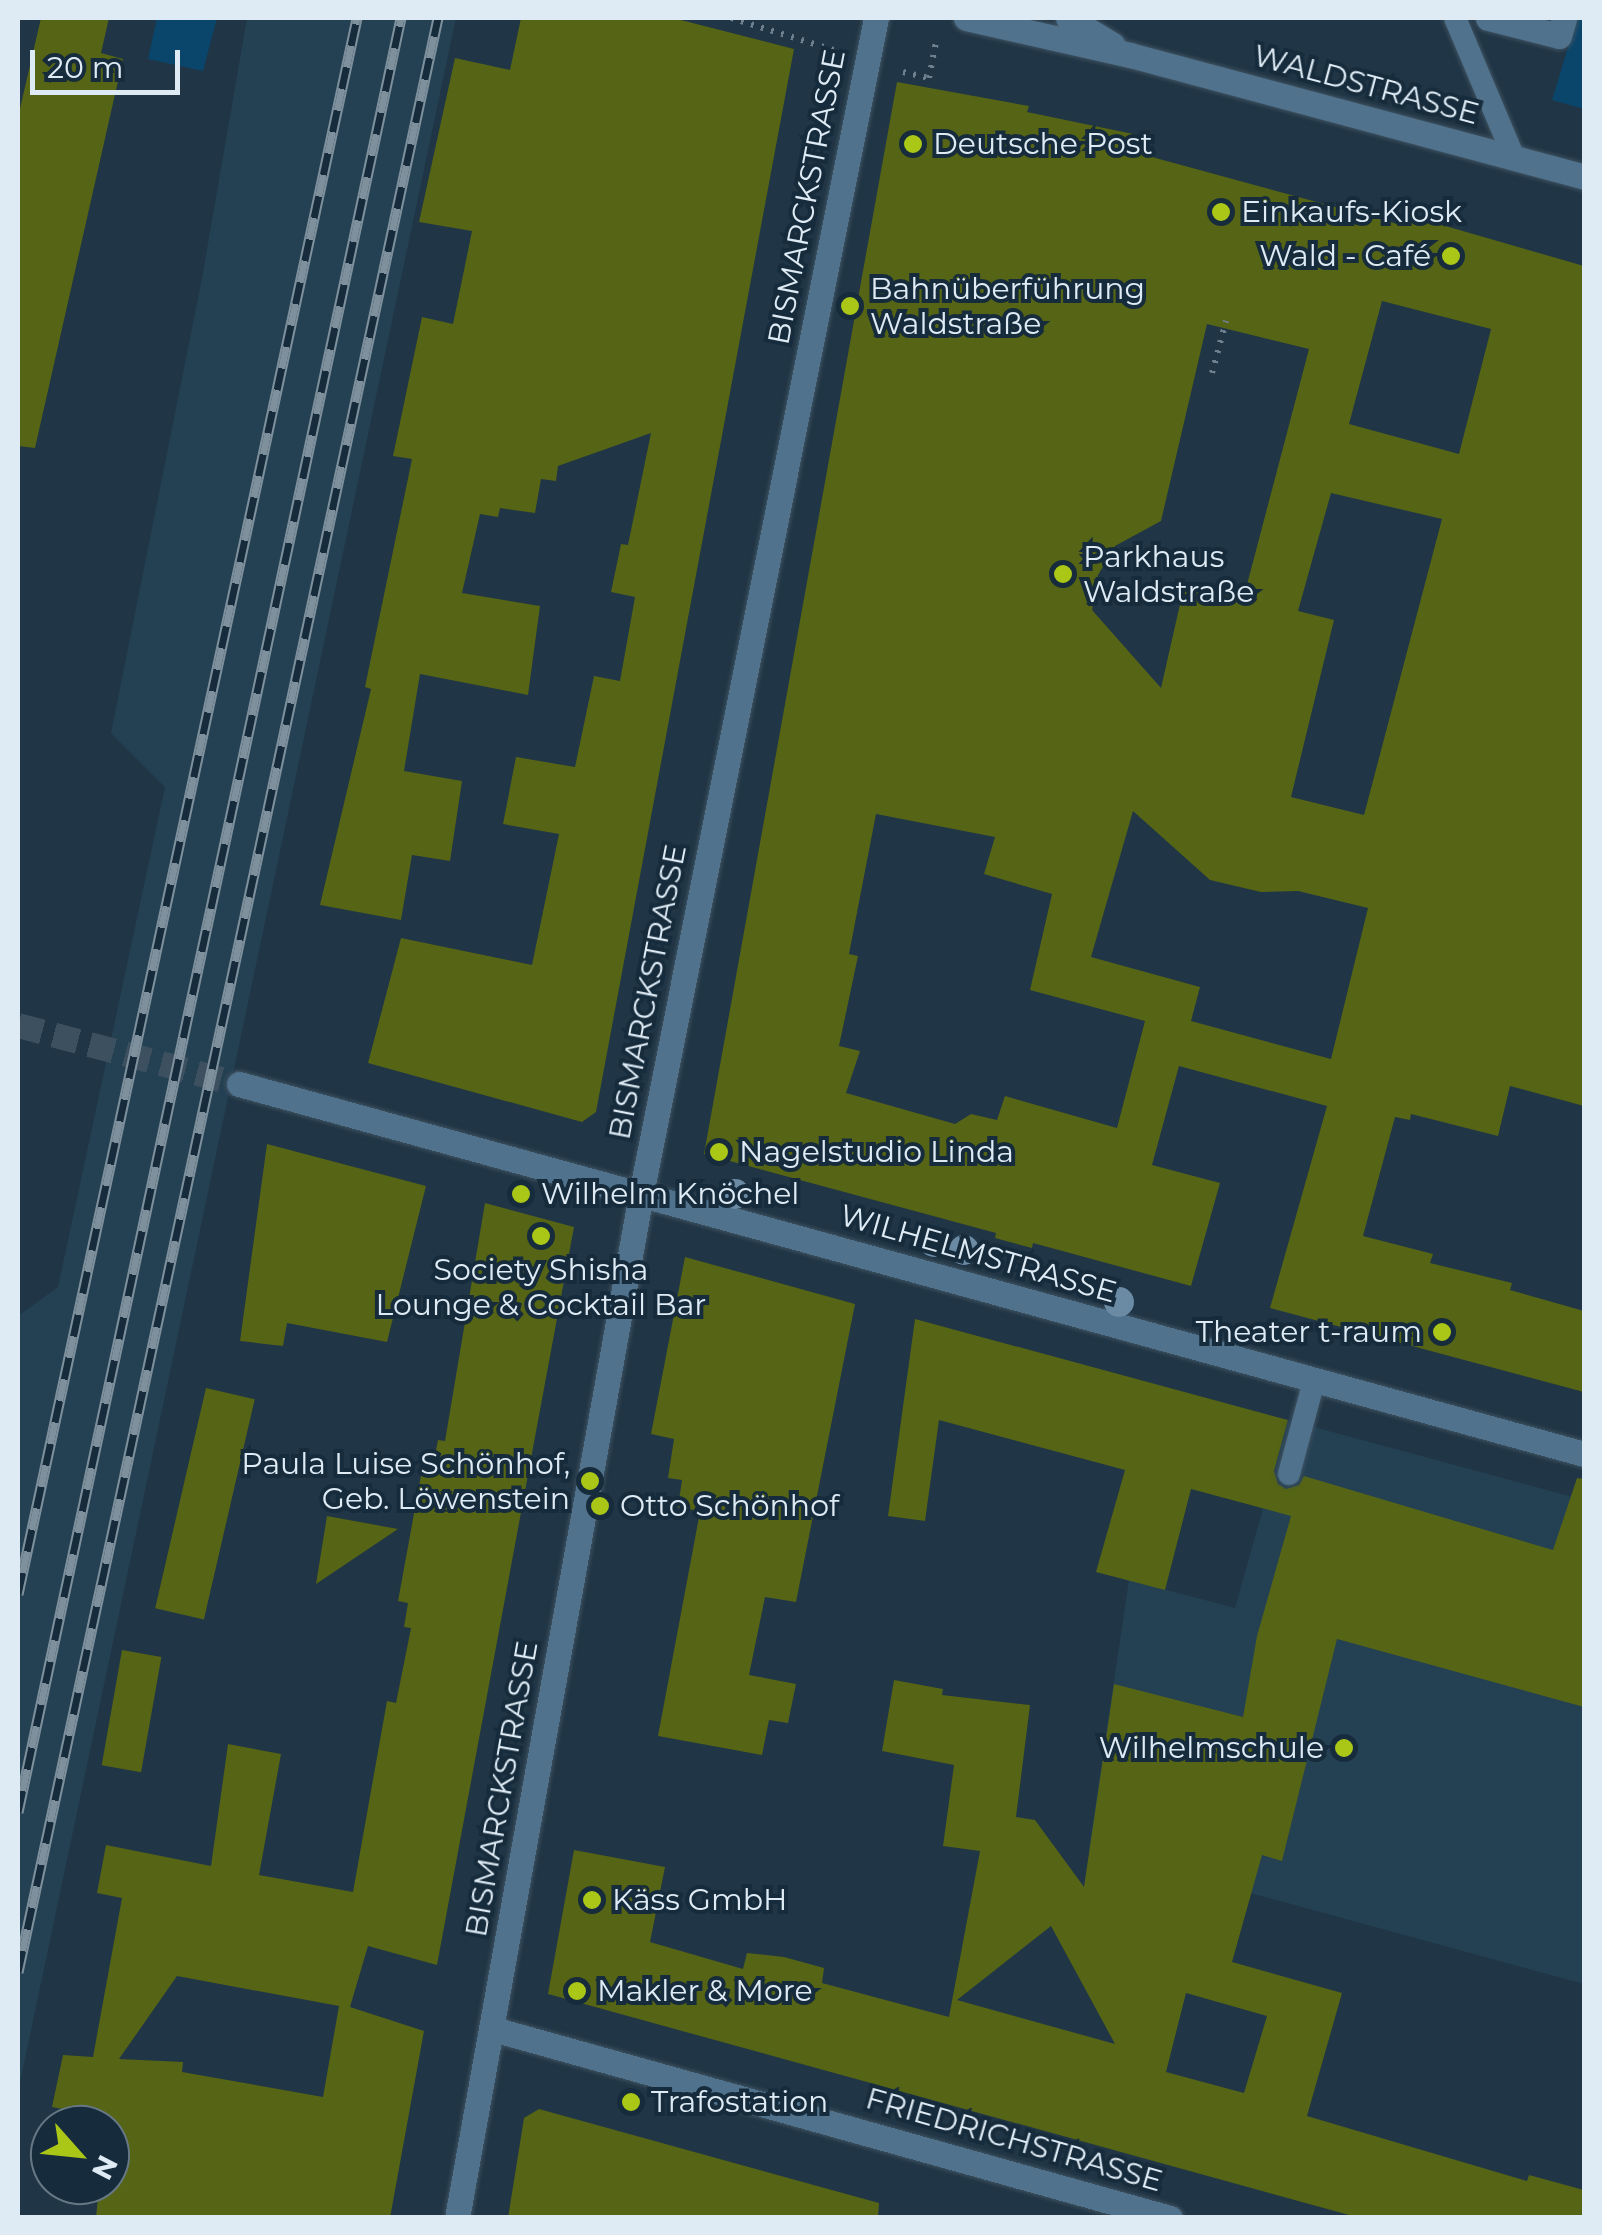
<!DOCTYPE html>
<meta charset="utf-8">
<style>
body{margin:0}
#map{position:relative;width:1602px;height:2235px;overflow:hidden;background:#203545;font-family:Montserrat,sans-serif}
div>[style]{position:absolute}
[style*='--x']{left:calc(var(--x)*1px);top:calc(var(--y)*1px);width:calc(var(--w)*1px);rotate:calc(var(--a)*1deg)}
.built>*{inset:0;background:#244053}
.green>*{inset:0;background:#0a466b}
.building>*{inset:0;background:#556415;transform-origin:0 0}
.minor-tunnel>*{height:25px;margin-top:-12.5px;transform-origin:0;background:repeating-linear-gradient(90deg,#3c505f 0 25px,transparent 0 37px)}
.path>*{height:6px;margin-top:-3px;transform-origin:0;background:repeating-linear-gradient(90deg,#6f808e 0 2.5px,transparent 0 10.5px)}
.roads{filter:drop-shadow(0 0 2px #3e5261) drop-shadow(0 0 2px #3e5261)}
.service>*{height:22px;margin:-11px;padding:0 11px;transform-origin:11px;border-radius:11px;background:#50728d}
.pedestrian>*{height:25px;margin:-12.5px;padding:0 12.5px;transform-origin:12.5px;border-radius:12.5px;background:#50728d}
.minor>*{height:25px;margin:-12.5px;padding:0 12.5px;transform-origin:12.5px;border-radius:12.5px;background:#50728d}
.tertiary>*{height:25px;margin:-12.5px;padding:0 12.5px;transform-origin:12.5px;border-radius:12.5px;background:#50728d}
.rail>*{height:11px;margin-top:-5.5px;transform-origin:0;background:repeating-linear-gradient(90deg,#162b3b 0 22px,#7f909d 0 44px);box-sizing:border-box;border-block:2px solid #7f909d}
.trees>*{width:30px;height:30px;margin:-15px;border-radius:50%;background:#6b8ba5}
.dots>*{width:28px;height:28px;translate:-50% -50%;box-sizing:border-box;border:5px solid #162b3b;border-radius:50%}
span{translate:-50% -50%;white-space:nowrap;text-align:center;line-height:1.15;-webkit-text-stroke:8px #162b3b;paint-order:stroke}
.street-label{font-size:30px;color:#deebf5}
.poi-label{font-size:30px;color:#deebf5}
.left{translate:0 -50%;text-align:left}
.right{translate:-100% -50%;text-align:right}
.frame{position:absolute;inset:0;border:20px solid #deebf5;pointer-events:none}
.north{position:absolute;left:30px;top:2105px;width:100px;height:100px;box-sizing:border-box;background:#162b3b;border:2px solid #667885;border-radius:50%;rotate:117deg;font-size:28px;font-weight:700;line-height:40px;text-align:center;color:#deebf5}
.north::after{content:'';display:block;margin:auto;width:35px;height:45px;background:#aac718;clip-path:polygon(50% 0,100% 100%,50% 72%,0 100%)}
.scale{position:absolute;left:30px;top:50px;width:150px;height:45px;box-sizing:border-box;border:5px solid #deebf5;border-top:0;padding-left:12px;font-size:30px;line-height:35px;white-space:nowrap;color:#deebf5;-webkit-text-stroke:8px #162b3b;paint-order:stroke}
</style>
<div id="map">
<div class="built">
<i style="clip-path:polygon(247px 18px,456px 18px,18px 2092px,18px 1316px,58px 1287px,165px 787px,111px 733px,202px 278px)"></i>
<i style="clip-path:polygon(1288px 1420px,1584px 1500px,1584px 1984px,1089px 1849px,1129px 1580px,1235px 1608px)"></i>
</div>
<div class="green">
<i style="clip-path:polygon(157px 18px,217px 18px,203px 71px,148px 59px)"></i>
<i style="clip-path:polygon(1577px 18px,1584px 18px,1584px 109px,1552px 100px)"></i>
</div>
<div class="building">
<i style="clip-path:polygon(41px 18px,109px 18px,101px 53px,123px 59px,35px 448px,18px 446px,18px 117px)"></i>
<i style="clip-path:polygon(521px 18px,673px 18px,794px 49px,596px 1112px,582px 1122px,368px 1063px,401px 938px,532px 965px,559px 834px,503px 824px,516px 757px,575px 767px,594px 676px,620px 681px,635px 597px,611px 592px,621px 544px,628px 545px,651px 433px,558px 466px,556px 481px,541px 479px,535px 513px,500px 508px,498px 517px,480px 514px,462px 593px,540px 606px,528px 695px,420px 674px,404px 771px,462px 781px,450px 861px,412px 855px,401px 920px,320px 905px,371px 689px,365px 687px,412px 459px,393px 456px,422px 317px,453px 324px,472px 231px,419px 222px,455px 58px,510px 70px)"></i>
<i style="clip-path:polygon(evenodd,897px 82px,1029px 106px,1027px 112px,1143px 136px,1141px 154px,1401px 225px,1404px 214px,1584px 266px,1584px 1106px,1510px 1086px,1498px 1136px,1411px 1114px,1410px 1120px,1395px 1117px,1363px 1236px,1433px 1254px,1430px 1263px,1512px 1283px,1510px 1290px,1584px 1311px,1584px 1392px,1270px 1308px,1327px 1106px,1179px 1066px,1152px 1165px,1220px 1183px,1191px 1286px,1033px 1243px,1032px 1248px,995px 1238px,996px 1233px,704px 1154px,897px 82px,1382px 301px,1491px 329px,1459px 454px,1349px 424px,1382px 301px,897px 82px,1207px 324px,1309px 349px,1244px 596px,1185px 582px,1161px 688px,1092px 610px,1098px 575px,1115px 546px,1161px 521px,1207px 324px,897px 82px,1331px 493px,1442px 519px,1364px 815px,1291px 797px,1334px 620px,1298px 611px,1331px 493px,897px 82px,1133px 811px,1210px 880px,1261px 892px,1298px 891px,1368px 908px,1331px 1059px,1191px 1021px,1200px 987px,1091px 957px,1133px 811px,897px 82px,876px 814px,995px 837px,984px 874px,1052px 894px,1030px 990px,1145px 1021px,1117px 1128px,1005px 1096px,997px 1120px,971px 1114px,955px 1124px,846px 1093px,860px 1051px,839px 1046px,858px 956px,849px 954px,876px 814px)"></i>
<i style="clip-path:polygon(267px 1144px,426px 1186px,387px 1342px,287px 1323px,283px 1346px,240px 1341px)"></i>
<i style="clip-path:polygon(evenodd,485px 1203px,574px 1227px,437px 1965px,368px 1946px,350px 2007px,424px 2031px,390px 2218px,96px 2218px,99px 2185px,110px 2185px,110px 2125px,103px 2125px,104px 2117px,52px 2107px,63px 2055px,93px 2057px,122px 1898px,97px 1893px,106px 1845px,211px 1866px,228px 1744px,281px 1754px,259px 1875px,353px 1892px,387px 1701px,396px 1703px,411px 1628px,404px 1627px,408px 1603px,398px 1601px,422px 1470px,432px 1471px,438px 1440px,445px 1441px,485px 1203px,177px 1976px,339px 2006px,323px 2097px,182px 2072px,183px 2062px,119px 2059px,177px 1976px)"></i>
<i style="clip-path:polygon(685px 1257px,855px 1304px,796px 1602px,765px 1597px,749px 1675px,796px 1684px,788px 1723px,769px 1720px,762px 1755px,658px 1736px,699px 1517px,693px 1515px,694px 1510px,678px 1507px,682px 1480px,668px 1478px,674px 1439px,651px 1434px)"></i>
<i style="clip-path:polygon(evenodd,915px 1319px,1288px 1420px,1274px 1471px,1278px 1484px,1286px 1489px,1299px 1485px,1304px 1476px,1553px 1550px,1577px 1478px,1584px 1479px,1584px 1707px,1337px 1639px,1282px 1861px,1262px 1855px,1232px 1962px,1342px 1993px,1307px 2116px,1527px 2181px,1529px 2175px,1584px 2190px,1584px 2218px,1360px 2218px,548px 1994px,574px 1850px,665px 1867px,650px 1942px,743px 1969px,747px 1953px,784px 1957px,824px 1968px,822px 1983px,949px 2017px,980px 1851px,943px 1846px,954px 1765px,882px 1751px,894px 1680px,943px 1689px,942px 1695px,1030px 1705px,1016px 1817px,1035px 1820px,1084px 1887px,1114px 1684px,1243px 1717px,1257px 1636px,1291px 1516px,1191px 1489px,1165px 1590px,1096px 1572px,1125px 1470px,939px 1420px,925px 1521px,888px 1516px,915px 1319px,1051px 1926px,1115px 2044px,957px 2000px,1051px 1926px,915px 1319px,1186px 1993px,1267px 2016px,1244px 2093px,1166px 2072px,1186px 1993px)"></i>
<i style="left:206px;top:1388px;width:50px;height:226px;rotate:13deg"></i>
<i style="clip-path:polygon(327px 1516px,398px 1529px,316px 1584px)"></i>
<i style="left:122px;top:1650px;width:40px;height:117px;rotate:10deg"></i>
<i style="clip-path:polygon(539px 2109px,879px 2203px,878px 2218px,508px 2218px,524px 2118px)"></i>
</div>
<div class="minor-tunnel">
<i style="--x:18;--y:1025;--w:229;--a:14.9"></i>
</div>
<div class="path">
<i style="--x:731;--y:18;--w:108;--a:17.3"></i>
<i style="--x:903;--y:72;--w:27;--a:13"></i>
<i style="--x:929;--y:78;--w:36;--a:-79"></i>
<i style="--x:1212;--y:373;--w:54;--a:-74.9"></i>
</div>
<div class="roads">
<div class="service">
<i style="--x:1455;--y:18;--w:152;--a:67.1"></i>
<i style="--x:1289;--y:1474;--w:96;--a:-75"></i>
</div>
<div class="pedestrian">
<i style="--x:1488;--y:18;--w:73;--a:14.2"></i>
<i style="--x:1559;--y:36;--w:19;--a:-74"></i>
</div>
<div class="minor">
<i style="--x:239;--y:1084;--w:1395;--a:15.38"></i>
<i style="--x:493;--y:2029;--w:703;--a:15.6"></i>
<i style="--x:457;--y:2218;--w:1040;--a:-79.81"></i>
<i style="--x:641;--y:1194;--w:1199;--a:-78.7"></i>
</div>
<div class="tertiary">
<i style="--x:966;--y:18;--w:168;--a:12.7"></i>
<i style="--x:1130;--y:55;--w:470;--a:15"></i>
<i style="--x:1068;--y:18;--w:52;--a:31"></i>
</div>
</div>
<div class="rail">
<i style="--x:18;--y:1594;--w:1612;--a:-77.86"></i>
<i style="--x:18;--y:1812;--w:1834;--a:-77.95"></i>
<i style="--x:18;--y:1972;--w:1999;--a:-77.87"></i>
</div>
<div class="trees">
<i style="left:735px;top:1194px"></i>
<i style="left:934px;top:1242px"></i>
<i style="left:964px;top:1250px"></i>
<i style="left:1119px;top:1302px"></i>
</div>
<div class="dots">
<i style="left:913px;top:144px;background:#aac718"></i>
<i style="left:1221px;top:212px;background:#aac718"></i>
<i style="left:1451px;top:256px;background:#aac718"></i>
<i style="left:850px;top:306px;background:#aac718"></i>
<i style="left:1063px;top:574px;background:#aac718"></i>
<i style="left:719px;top:1152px;background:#aac718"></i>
<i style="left:521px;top:1194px;background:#aac718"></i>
<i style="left:541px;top:1236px;background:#aac718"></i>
<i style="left:1442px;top:1332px;background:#aac718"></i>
<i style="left:590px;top:1481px;background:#aac718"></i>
<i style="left:600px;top:1506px;background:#aac718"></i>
<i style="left:1344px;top:1748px;background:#aac718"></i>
<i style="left:592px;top:1900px;background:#aac718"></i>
<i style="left:577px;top:1991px;background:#aac718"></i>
<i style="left:631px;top:2102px;background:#aac718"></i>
</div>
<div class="street-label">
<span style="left:1366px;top:85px;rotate:15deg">WALDSTRASSE</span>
<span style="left:807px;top:197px;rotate:-79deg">BISMARCKSTRASSE</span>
<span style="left:648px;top:992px;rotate:-79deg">BISMARCKSTRASSE</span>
<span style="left:978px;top:1254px;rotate:16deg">WILHELMSTRASSE</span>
<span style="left:502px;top:1789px;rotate:-80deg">BISMARCKSTRASSE</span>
<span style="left:1014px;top:2140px;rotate:16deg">FRIEDRICHSTRASSE</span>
</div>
<div class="poi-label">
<span class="left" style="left:933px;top:144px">Deutsche Post</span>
<span class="left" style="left:1241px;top:212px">Einkaufs-Kiosk</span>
<span class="right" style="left:1431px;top:256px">Wald - Café</span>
<span class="left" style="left:870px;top:306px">Bahnüberführung<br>Waldstraße</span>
<span class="left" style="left:1083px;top:574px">Parkhaus<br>Waldstraße</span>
<span class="left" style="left:739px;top:1152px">Nagelstudio Linda</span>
<span class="left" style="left:541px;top:1194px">Wilhelm Knöchel</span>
<span style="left:541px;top:1287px">Society Shisha<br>Lounge &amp; Cocktail Bar</span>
<span class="right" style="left:1422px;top:1332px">Theater t-raum</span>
<span class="right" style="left:570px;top:1481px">Paula Luise Schönhof,<br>Geb. Löwenstein</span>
<span class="left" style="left:620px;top:1506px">Otto Schönhof</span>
<span class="right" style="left:1324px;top:1748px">Wilhelmschule</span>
<span class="left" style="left:612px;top:1900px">Käss GmbH</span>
<span class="left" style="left:597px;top:1991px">Makler &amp; More</span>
<span class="left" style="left:651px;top:2102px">Trafostation</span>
</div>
<div class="frame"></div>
<div class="north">N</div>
<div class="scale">20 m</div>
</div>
